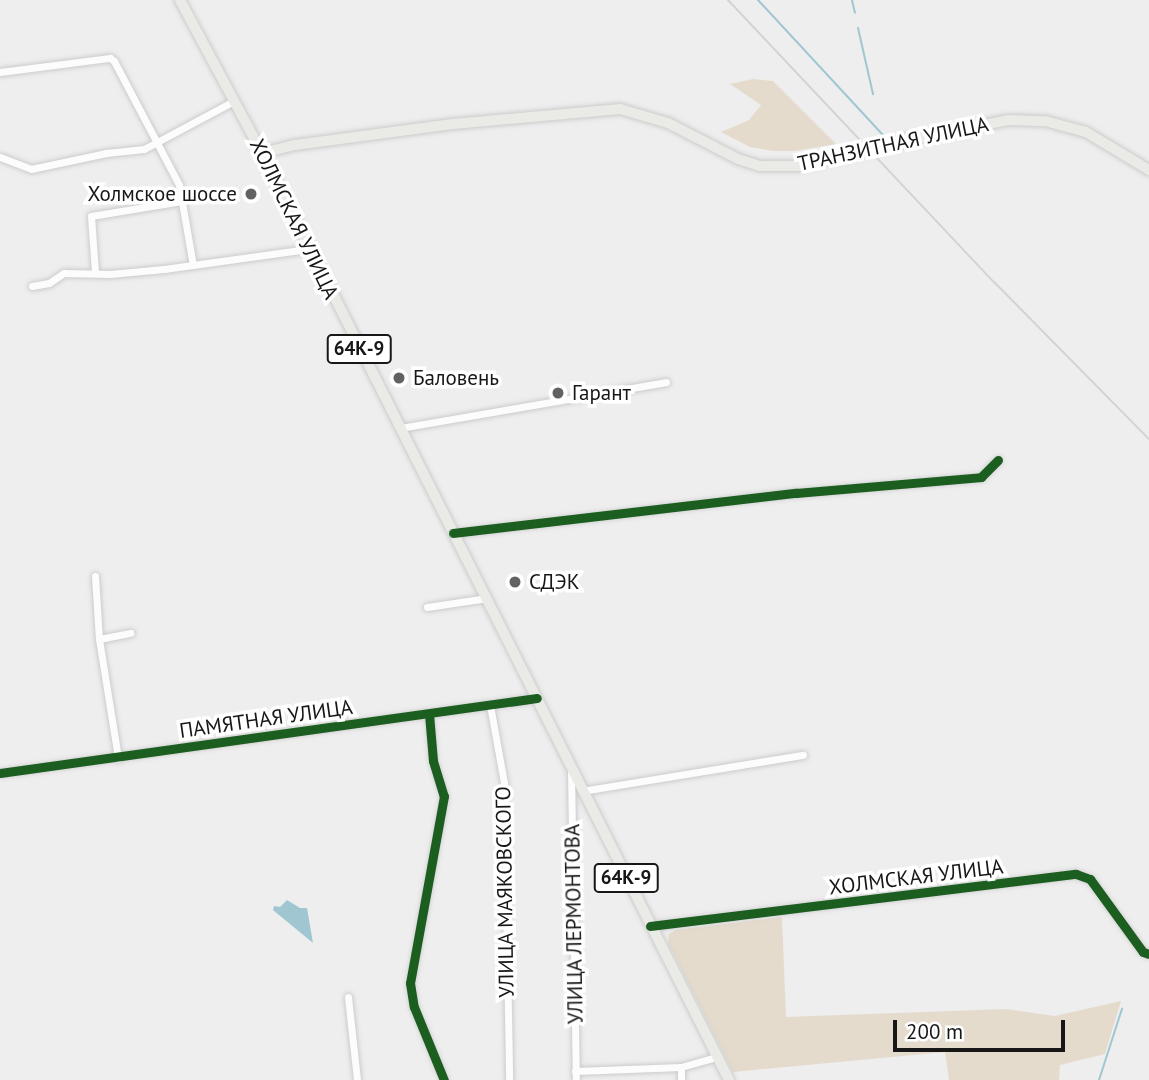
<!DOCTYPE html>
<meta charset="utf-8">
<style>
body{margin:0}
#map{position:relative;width:1149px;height:1080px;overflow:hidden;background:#eee;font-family:"PT Sans",sans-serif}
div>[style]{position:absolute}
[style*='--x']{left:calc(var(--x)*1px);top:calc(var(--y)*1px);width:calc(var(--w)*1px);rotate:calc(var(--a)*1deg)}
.green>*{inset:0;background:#e4dbcc}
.water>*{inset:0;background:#a0c7d1}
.stream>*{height:2px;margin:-1px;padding:0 1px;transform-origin:1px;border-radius:1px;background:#a0c7d1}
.roads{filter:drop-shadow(0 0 2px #ccc) drop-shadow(0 0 2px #ccc)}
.minor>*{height:7px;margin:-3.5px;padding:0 3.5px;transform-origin:3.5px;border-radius:3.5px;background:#fcfcfc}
.major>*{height:10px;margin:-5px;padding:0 5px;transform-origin:5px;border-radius:5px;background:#eaebe6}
.rail>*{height:2px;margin:-1px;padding:0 1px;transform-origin:1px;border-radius:1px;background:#d3d3d3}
.bridges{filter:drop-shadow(0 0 2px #aaaba2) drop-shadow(0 0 2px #aaaba2)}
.major-bridge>*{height:10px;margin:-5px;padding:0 5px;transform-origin:5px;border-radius:5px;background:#eaebe6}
.cycleway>*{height:9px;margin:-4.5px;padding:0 4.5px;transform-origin:4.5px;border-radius:4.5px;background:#1b5e20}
.dots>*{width:19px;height:19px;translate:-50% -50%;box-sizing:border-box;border:4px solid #fff;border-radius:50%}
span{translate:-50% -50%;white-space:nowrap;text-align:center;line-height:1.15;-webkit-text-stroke:7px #fff;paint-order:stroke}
.shield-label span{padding:2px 5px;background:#fff;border:2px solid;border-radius:5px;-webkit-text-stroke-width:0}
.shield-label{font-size:19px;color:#161716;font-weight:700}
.street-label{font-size:21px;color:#161716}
.poi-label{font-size:21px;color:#161716}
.right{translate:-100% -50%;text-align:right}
.left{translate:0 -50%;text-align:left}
.scale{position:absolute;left:893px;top:1020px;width:172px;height:32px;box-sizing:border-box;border:4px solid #161716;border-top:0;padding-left:9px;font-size:21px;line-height:24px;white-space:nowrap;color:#161716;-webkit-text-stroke:5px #fff;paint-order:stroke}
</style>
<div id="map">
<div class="green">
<i style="clip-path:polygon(753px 79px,773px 81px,836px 144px,795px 151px,773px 151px,750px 147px,721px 132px,749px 120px,761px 105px,730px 84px)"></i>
<i style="clip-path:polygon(782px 917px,786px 1017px,1006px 1009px,1055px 1016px,1121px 1001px,1105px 1054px,1060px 1065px,1059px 1080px,949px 1080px,945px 1052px,733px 1072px,668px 943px,669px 934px,676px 930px)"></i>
</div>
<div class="water">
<i style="clip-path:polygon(287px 900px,300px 908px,307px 908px,313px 943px,273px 910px,274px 906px,280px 907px)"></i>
</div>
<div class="stream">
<i style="--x:758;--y:0;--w:187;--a:47.2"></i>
<i style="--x:852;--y:0;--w:13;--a:77"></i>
<i style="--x:858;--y:28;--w:68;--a:77.2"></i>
<i style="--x:1099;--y:1080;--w:75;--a:-72.1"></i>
</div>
<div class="roads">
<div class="minor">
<i style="--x:0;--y:72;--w:111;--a:-7.3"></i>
<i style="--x:110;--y:58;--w:5;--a:37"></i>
<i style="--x:114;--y:61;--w:140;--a:62.3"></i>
<i style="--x:179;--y:185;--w:81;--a:80.1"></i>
<i style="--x:0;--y:157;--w:33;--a:21"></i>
<i style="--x:31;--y:169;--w:77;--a:-12"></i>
<i style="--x:106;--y:153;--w:38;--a:-6"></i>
<i style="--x:144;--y:149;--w:102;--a:-28.1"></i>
<i style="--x:95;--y:272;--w:56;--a:-94.1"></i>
<i style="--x:91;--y:216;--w:92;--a:-9.4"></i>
<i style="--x:32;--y:286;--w:17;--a:-10"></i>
<i style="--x:49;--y:283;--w:18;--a:-34"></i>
<i style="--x:64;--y:273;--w:46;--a:1.2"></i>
<i style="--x:110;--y:274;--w:54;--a:-5.3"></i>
<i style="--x:164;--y:269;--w:145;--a:-7.9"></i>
<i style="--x:400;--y:428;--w:270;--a:-9.8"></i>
<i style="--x:453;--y:533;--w:345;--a:-6.7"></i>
<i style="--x:796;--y:493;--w:186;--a:-4.9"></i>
<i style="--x:981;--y:477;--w:24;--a:-45"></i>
<i style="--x:95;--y:576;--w:63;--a:86.4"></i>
<i style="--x:99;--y:639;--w:121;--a:80.9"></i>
<i style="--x:427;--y:607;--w:61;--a:-8.5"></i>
<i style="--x:99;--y:639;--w:32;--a:-11"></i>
<i style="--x:490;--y:705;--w:79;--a:79.8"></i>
<i style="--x:504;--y:783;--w:297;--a:89"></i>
<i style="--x:429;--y:714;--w:47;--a:85.1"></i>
<i style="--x:433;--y:761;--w:37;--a:73"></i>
<i style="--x:444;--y:796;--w:190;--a:100.3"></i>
<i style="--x:410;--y:983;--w:24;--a:81"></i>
<i style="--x:414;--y:1007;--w:79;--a:67.7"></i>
<i style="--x:571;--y:770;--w:310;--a:89.1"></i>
<i style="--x:0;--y:773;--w:542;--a:-7.95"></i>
<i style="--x:582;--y:791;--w:224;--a:-9.3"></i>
<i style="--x:650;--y:926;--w:429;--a:-7"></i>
<i style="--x:1076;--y:874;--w:15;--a:20"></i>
<i style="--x:1090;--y:879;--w:90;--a:54"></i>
<i style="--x:1143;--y:952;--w:6;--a:18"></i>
<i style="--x:348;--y:997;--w:83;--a:83.8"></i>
<i style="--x:575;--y:1071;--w:106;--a:-2.2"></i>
<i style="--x:681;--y:1067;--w:37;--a:-16"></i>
<i style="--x:681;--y:1080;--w:13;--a:-90"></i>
</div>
<div class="major">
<i style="--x:180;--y:0;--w:174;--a:61.8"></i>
<i style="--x:262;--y:153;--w:1038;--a:63.26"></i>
<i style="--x:905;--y:141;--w:105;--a:-11.5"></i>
<i style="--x:1008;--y:120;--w:37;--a:2"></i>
<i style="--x:1045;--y:121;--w:42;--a:15"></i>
<i style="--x:1086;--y:132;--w:74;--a:31.1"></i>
<i style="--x:262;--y:153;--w:34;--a:-14"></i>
<i style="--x:295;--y:145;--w:159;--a:-7.6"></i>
<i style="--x:453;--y:124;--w:168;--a:-5.1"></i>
<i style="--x:620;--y:109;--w:50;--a:16.3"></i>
<i style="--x:668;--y:123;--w:79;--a:27.2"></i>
<i style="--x:738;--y:159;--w:23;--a:18"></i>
<i style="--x:760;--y:166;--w:39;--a:0"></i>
<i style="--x:799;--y:166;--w:49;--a:-12.9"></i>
</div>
</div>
<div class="rail">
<i style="--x:728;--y:0;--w:389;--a:46.7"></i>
<i style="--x:995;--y:283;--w:219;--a:45.4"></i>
</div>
<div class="bridges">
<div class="major-bridge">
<i style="--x:847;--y:155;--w:60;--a:-13.6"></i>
</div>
</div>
<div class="cycleway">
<i style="--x:453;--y:533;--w:345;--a:-6.7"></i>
<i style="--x:796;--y:493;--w:186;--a:-4.9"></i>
<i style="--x:981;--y:477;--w:24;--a:-45"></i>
<i style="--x:429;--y:714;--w:47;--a:85.1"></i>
<i style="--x:433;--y:761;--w:37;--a:73"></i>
<i style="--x:444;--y:796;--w:190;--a:100.3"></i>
<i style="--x:410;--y:983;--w:24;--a:81"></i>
<i style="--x:414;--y:1007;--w:79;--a:67.7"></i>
<i style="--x:0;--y:773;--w:542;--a:-7.95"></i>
<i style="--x:650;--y:926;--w:429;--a:-7"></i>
<i style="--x:1076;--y:874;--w:15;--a:20"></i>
<i style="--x:1090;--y:879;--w:90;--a:54"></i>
<i style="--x:1143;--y:952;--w:6;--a:18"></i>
</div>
<div class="dots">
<i style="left:251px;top:194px;background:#626262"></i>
<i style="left:399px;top:378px;background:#626262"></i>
<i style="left:558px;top:393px;background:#626262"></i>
<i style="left:515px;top:582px;background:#626262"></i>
</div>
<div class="shield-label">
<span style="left:359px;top:349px">64К-9</span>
<span style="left:626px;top:878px">64К-9</span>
</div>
<div class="street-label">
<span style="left:893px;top:144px;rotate:-12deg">ТРАНЗИТНАЯ УЛИЦА</span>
<span style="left:294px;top:219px;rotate:64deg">ХОЛМСКАЯ УЛИЦА</span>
<span style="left:266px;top:719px;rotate:-8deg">ПАМЯТНАЯ УЛИЦА</span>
<span style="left:916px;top:877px;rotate:-7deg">ХОЛМСКАЯ УЛИЦА</span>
<span style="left:505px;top:892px;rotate:-91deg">УЛИЦА МАЯКОВСКОГО</span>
<span style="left:574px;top:924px;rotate:-91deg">УЛИЦА ЛЕРМОНТОВА</span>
</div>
<div class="poi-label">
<span class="right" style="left:237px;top:194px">Холмское шоссе</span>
<span class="left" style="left:413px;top:378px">Баловень</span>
<span class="left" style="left:572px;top:393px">Гарант</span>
<span class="left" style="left:529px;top:582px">СДЭК</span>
</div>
<div class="scale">200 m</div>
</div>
